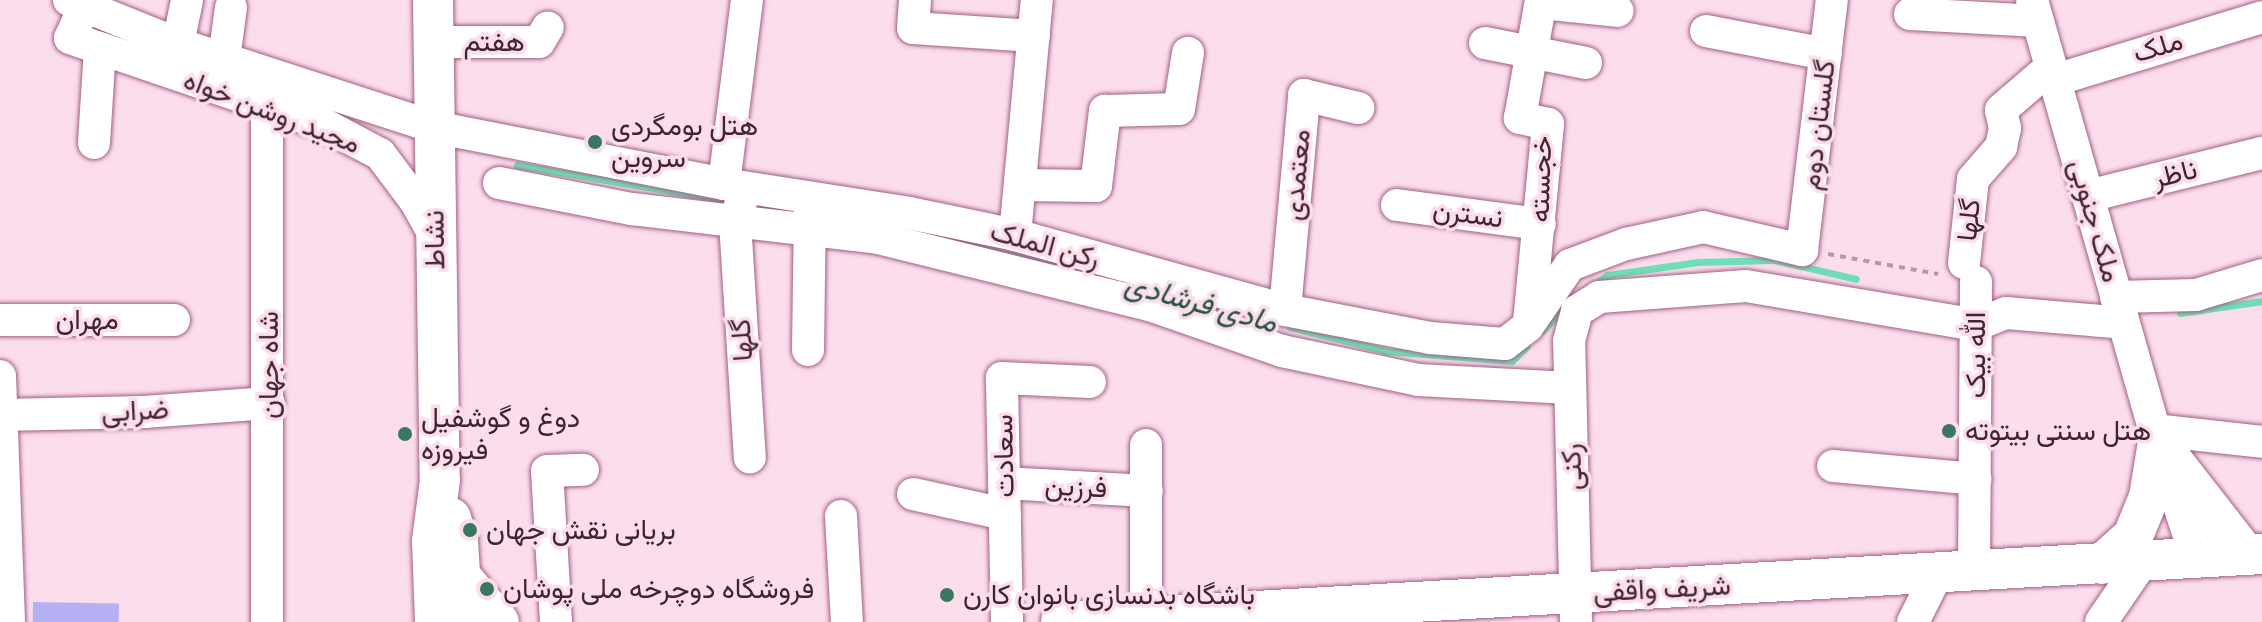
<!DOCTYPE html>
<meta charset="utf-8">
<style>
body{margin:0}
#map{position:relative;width:2262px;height:622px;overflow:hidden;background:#fcddec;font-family:"Roboto Condensed",Vazirmatn,sans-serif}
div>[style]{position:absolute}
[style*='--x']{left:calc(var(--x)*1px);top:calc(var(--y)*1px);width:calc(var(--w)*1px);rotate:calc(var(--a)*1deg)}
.stream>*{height:7px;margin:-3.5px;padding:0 3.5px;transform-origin:3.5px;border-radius:3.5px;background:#6fdeb6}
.building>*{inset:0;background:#b5b0f3;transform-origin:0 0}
.path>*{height:4px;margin-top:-2px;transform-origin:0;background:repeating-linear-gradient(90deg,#b798a7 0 6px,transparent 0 12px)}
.roads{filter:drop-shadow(0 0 2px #a25f83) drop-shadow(0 0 2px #a25f83)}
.minor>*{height:32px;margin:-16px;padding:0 16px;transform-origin:16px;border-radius:16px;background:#fff}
.major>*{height:40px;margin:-20px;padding:0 20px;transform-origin:20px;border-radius:20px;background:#fff}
.dots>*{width:22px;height:22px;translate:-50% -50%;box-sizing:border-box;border:4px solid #fcddec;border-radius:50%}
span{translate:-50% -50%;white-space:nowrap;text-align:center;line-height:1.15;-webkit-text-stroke:7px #fcddec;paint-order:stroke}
.street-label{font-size:28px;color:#412433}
.poi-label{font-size:28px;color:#412433}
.left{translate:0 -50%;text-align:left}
.water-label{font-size:30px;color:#245342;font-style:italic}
</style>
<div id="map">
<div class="stream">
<i style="--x:517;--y:165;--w:210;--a:9.6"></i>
<i style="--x:748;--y:204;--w:56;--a:9.3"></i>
<i style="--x:925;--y:234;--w:151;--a:13.8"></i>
<i style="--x:1592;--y:286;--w:19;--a:-36"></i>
<i style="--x:1607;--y:275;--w:92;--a:-8.1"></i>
<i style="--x:1698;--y:262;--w:77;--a:-1.5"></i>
<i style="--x:1775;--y:260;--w:83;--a:13.2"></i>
<i style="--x:1169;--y:296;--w:72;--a:14.4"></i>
<i style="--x:2180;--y:313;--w:83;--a:-8.3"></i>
<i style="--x:1290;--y:327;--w:99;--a:14"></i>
<i style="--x:1386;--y:351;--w:126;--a:4.5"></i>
<i style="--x:1512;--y:361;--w:21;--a:-45"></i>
<i style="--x:1542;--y:331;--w:35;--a:-45"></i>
</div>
<div class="building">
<i style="left:33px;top:602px;width:86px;height:20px;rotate:1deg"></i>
</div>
<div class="path">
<i style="--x:1828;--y:254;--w:112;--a:10.3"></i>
</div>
<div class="roads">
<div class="minor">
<i style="--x:69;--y:0;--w:118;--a:22"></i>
<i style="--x:178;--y:44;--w:269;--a:18"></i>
<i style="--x:434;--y:127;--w:296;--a:11.1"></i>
<i style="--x:724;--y:184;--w:187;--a:8.9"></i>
<i style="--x:909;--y:213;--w:108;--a:11.7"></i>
<i style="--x:1015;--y:235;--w:280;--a:15.5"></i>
<i style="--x:1285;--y:310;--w:148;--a:10.9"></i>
<i style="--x:1430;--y:338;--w:75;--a:4.6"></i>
<i style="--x:1505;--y:344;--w:29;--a:-38"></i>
<i style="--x:1528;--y:326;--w:74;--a:-55.5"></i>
<i style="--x:1570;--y:265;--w:60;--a:-20.6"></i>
<i style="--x:1626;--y:244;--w:79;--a:-12.4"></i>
<i style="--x:1703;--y:227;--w:102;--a:13.1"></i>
<i style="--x:1802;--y:250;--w:252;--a:-83.2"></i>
<i style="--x:915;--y:0;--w:28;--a:94"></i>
<i style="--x:913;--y:28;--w:121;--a:3.8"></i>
<i style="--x:2032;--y:0;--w:460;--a:74.1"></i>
<i style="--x:2158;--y:442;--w:121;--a:71.7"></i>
<i style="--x:1541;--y:3;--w:77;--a:5.9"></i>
<i style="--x:84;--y:7;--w:34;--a:114"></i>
<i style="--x:70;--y:38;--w:267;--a:18.8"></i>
<i style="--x:323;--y:124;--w:64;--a:27.8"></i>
<i style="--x:380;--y:154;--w:60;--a:53.1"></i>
<i style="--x:416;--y:202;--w:39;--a:61"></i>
<i style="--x:1910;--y:14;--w:128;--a:3.1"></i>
<i style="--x:1706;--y:31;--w:122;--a:10.9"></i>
<i style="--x:432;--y:42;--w:107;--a:0"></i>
<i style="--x:539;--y:42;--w:17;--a:-59"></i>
<i style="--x:1485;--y:43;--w:103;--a:11.2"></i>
<i style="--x:178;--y:44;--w:45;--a:-78.4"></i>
<i style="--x:224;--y:59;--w:52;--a:-82.3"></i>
<i style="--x:2055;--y:80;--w:216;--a:-16.9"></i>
<i style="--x:267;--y:108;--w:514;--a:90"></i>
<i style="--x:94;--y:143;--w:95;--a:-86.4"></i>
<i style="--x:499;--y:183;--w:136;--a:11.1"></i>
<i style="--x:632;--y:209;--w:248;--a:6.7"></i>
<i style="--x:878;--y:238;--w:282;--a:13.9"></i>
<i style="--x:1152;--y:306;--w:138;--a:19.1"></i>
<i style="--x:1282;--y:351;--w:139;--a:12"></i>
<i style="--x:1418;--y:380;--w:152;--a:3"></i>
<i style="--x:724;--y:184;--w:185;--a:-82.9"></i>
<i style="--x:1020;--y:185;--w:76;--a:0.8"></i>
<i style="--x:1096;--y:186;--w:76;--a:-83.2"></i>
<i style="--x:1105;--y:111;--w:74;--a:-1.5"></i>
<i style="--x:1179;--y:109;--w:57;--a:-80.9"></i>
<i style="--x:2088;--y:196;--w:179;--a:-13.9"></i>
<i style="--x:741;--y:202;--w:21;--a:107"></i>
<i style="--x:735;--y:222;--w:236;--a:86.4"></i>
<i style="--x:1397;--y:205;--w:144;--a:7.6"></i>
<i style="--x:1015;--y:235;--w:236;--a:-84.7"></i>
<i style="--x:1964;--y:263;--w:84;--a:-83.9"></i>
<i style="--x:1973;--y:179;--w:43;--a:-48.8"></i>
<i style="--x:2001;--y:147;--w:19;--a:-78"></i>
<i style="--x:2005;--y:128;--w:18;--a:-103"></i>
<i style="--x:2001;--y:110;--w:66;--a:-40.7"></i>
<i style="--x:2116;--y:297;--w:80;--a:-1.4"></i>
<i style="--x:2196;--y:295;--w:69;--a:-16.9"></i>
<i style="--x:1285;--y:310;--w:216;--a:-84.9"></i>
<i style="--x:1304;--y:95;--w:56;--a:13.5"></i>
<i style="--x:0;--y:320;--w:174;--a:0"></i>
<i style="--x:1529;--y:322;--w:199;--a:-84.5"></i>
<i style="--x:1548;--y:124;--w:29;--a:-168"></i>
<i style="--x:1520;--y:118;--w:120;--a:-79.9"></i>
<i style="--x:808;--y:350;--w:141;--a:-89.2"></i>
<i style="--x:0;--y:376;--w:246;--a:87.9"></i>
<i style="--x:1;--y:415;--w:143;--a:-1.2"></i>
<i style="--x:144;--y:412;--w:125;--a:-4.1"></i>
<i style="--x:2154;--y:430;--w:109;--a:6.3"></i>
<i style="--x:1146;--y:445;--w:173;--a:90"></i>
<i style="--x:1833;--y:466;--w:143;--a:5.2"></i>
<i style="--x:1004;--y:483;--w:143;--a:3.2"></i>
<i style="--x:913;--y:494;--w:94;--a:12.3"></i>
<i style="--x:841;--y:516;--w:106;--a:86.8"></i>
<i style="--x:1974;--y:571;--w:289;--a:-89.6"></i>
<i style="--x:556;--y:622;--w:151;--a:-93.4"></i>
<i style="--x:547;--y:471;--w:36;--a:-2"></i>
<i style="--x:1007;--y:622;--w:244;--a:-91.2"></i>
<i style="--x:1002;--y:378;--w:88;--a:2.6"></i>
<i style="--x:1576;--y:622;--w:281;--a:-91.4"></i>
<i style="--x:1569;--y:341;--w:31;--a:-75"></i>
<i style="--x:1577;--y:311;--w:26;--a:-32"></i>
<i style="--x:1599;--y:297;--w:147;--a:-4.3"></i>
<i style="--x:1746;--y:286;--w:233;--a:9.6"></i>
<i style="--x:1976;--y:325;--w:32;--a:-22"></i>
<i style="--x:2006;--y:313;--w:118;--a:4.8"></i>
<i style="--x:1913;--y:622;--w:54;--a:-63.4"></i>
<i style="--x:2101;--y:622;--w:74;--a:-55.5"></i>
</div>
<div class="major">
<i style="--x:433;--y:0;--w:480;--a:89.2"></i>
<i style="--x:440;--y:480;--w:62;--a:97.5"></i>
<i style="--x:432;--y:541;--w:81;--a:87.9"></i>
<i style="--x:2158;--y:442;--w:143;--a:52.1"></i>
<i style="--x:451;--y:518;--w:24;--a:73"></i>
<i style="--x:458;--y:541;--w:81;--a:86.5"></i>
<i style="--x:2102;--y:564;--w:42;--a:-42.1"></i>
<i style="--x:2133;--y:536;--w:42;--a:-67.7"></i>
<i style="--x:2149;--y:497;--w:56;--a:-80.7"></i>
<i style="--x:462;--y:578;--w:57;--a:49.9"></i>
<i style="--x:1061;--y:622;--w:1203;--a:-3.24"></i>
</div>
</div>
<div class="dots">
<i style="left:595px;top:142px;background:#3b7661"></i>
<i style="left:1949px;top:431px;background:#3b7661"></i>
<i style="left:405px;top:434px;background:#3b7661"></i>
<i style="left:470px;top:530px;background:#3b7661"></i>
<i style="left:487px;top:589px;background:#3b7661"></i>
<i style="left:947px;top:595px;background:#3b7661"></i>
</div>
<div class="street-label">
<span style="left:494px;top:42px">هفتم</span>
<span style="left:2158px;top:47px;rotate:-17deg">ملک</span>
<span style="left:272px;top:112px;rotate:21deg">مجید روشن خواه</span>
<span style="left:1818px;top:125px;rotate:-83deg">گلستان دوم</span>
<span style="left:2175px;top:174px;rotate:-14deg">ناظر</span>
<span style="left:1297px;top:175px;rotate:-85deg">معتمدی</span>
<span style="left:1541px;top:179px;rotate:-88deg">خجسته</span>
<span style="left:1468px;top:214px;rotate:8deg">نسترن</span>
<span style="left:1969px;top:220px;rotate:-84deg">گلها</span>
<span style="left:2095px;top:221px;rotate:74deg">ملک جنوبی</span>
<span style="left:435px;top:240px;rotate:-91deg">نشاط</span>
<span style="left:1045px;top:245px;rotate:15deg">رکن الملک</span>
<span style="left:87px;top:320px">مهران</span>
<span style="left:742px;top:340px;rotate:-94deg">گلها</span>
<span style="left:1976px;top:355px;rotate:-90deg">الله بیک</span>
<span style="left:269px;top:365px;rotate:-90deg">شاه جهان</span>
<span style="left:135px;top:411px;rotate:-3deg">ضرابی</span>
<span style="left:1004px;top:456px;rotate:-91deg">سعادت</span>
<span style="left:1572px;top:467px;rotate:-92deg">رکنی</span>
<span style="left:1076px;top:487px;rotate:3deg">فرزین</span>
<span style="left:1662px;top:589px;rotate:-3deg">شریف واقفی</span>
</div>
<div class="poi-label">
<span class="left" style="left:611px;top:142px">هتل بومگردی<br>سروین</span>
<span class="left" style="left:421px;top:434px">دوغ و گوشفیل<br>فیروزه</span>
<span class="left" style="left:1965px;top:431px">هتل سنتی بیتوته</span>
<span class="left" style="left:486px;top:530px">بریانی نقش جهان</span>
<span class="left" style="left:503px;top:589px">فروشگاه دوچرخه ملی پوشان</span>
<span class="left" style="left:963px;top:595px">باشگاه بدنسازی بانوان کارن</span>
</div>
<div class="water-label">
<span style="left:1201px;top:303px;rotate:15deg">مادی فرشادی</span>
</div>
</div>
